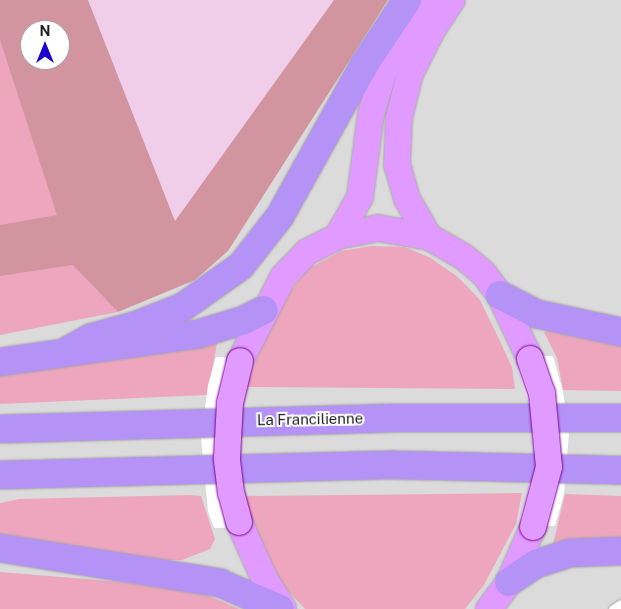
<!DOCTYPE html>
<style>
body{margin:0}
#map{position:relative;width:621px;height:609px;overflow:hidden;background:#eee4f0;font-family:"Public Sans",sans-serif}
div>[style]{position:absolute}
[style*='--x']{left:calc(var(--x)*1px);top:calc(var(--y)*1px);width:calc(var(--w)*1px);rotate:calc(var(--a)*1deg)}
.residential>*{inset:0;background:#dbdbdc}
.farmland>*{inset:0;background:#f0cee9}
.grass>*{inset:0;background:#eea6bf}
.forest>*{inset:0;background:#d2959f}
.pier>*{inset:0;background:#fff}
.roads{filter:drop-shadow(0 0 1px #a5a5a5) drop-shadow(0 0 1px #a5a5a5)}
.service>*{height:9px;margin:-4.5px;padding:0 4.5px;transform-origin:4.5px;border-radius:4.5px;background:#fff}
.primary>*{height:26px;margin:-13px;padding:0 13px;transform-origin:13px;border-radius:13px;background:#e19aff}
.trunk>*{height:28px;margin:-14px;padding:0 14px;transform-origin:14px;border-radius:14px;background:#b492f6}
.bridges{filter:drop-shadow(0 0 1px #7c0099) drop-shadow(0 0 1px #7c0099)}
.primary-bridge>*{height:26px;margin:-13px;padding:0 13px;transform-origin:13px;border-radius:13px;background:#e19aff}
span{translate:-50% -50%;white-space:nowrap;text-align:center;line-height:1.15;-webkit-text-stroke:4px #fff;paint-order:stroke}
.street-label{font-size:15px;color:#1e1e1e}
.north{position:absolute;left:20px;top:20px;width:50px;height:50px;box-sizing:border-box;background:#fff;border:1px solid #a5a5a5;border-radius:50%;rotate:0deg;font-size:14px;font-weight:700;line-height:20px;text-align:center;color:#1e1e1e}
.north::after{content:'';display:block;margin:auto;width:18px;height:22px;background:#1d00cd;clip-path:polygon(50% 0,100% 100%,50% 72%,0 100%)}
</style>
<div id="map">
<div class="residential">
<i style="clip-path:polygon(evenodd,0 0,88px 0,175px 221px,334px 0,621px 0,621px 609px,0 609px,0 0,30px 30px,60px 30px,60px 60px,30px 60px,30px 30px)"></i>
</div>
<div class="farmland">
<i style="clip-path:polygon(88px 0,334px 0,175px 222px)"></i>
</div>
<div class="grass">
<i style="clip-path:polygon(0 0,30px 30px,30px 60px,133px 243px,41px 270px,73px 264px,118px 312px,0 335px)"></i>
<i style="clip-path:polygon(372px 246px,404px 247px,429px 257px,458px 277px,480px 300px,499px 339px,512px 367px,515px 389px,247px 387px,262px 343px,285px 299px,306px 270px,341px 251px)"></i>
<i style="clip-path:polygon(551px 330px,621px 342px,621px 391px,563px 390px,557px 358px,544px 332px)"></i>
<i style="clip-path:polygon(218px 339px,207px 395px,0 404px,0 373px)"></i>
<i style="clip-path:polygon(522px 493px,516px 524px,484px 585px,465px 609px,305px 609px,285px 588px,267px 558px,243px 496px)"></i>
<i style="clip-path:polygon(565px 494px,621px 496px,621px 540px,553px 544px)"></i>
<i style="clip-path:polygon(189px 495px,201px 496px,215px 539px,210px 549px,182px 560px,161px 560px,0 539px,0 503px,19px 499px)"></i>
<i style="clip-path:polygon(0 572px,123px 582px,205px 594px,239px 609px,0 609px)"></i>
</div>
<div class="forest">
<i style="clip-path:polygon(evenodd,0 0,88px 0,175px 221px,334px 0,388px 0,228px 251px,195px 280px,118px 312px,73px 265px,0 276px,0 225px,57px 215px,0 40px,0 0,30px 30px,60px 30px,60px 60px,30px 60px,30px 30px)"></i>
</div>
<div class="pier">
<i style="clip-path:polygon(553px 356px,563px 392px,569px 433px,564px 494px,555px 526px,518px 525px,531px 479px,534px 454px,528px 401px,514px 357px)"></i>
<i style="clip-path:polygon(216px 357px,254px 359px,247px 374px,238px 429px,241px 483px,251px 527px,214px 528px,208px 511px,201px 439px,208px 385px)"></i>
</div>
<div class="roads">
<div class="service">
<i style="--x:613;--y:609;--w:9;--a:-32"></i>
</div>
<div class="primary">
<i style="--x:338;--y:236;--w:45;--a:-60.6"></i>
<i style="--x:360;--y:197;--w:84;--a:-82.5"></i>
<i style="--x:371;--y:114;--w:46;--a:-73.5"></i>
<i style="--x:384;--y:70;--w:81;--a:-60.3"></i>
<i style="--x:429;--y:237;--w:44;--a:-120.1"></i>
<i style="--x:407;--y:199;--w:35;--a:-106"></i>
<i style="--x:397;--y:165;--w:47;--a:-87.6"></i>
<i style="--x:399;--y:118;--w:45;--a:-76"></i>
<i style="--x:410;--y:74;--w:47;--a:-63.4"></i>
<i style="--x:431;--y:32;--w:38;--a:-57"></i>
<i style="--x:240;--y:361;--w:94;--a:-62.9"></i>
<i style="--x:283;--y:277;--w:35;--a:-46"></i>
<i style="--x:307;--y:252;--w:35;--a:-27"></i>
<i style="--x:338;--y:236;--w:41;--a:-11.3"></i>
<i style="--x:378;--y:228;--w:52;--a:10"></i>
<i style="--x:429;--y:237;--w:40;--a:29.7"></i>
<i style="--x:464;--y:257;--w:26;--a:40"></i>
<i style="--x:484;--y:274;--w:26;--a:53"></i>
<i style="--x:500;--y:295;--w:71;--a:64.9"></i>
<i style="--x:239;--y:522;--w:61;--a:65.9"></i>
<i style="--x:264;--y:578;--w:36;--a:58"></i>
<i style="--x:489;--y:609;--w:34;--a:-53"></i>
<i style="--x:509;--y:582;--w:60;--a:-66.4"></i>
</div>
<div class="trunk">
<i style="--x:500;--y:295;--w:42;--a:27.2"></i>
<i style="--x:537;--y:314;--w:86;--a:12.1"></i>
<i style="--x:65;--y:352;--w:29;--a:-29"></i>
<i style="--x:90;--y:338;--w:49;--a:-15.5"></i>
<i style="--x:137;--y:325;--w:49;--a:-21.4"></i>
<i style="--x:183;--y:307;--w:71;--a:-35.3"></i>
<i style="--x:241;--y:266;--w:63;--a:-52"></i>
<i style="--x:280;--y:216;--w:175;--a:-60.9"></i>
<i style="--x:365;--y:63;--w:76;--a:-56.3"></i>
<i style="--x:0;--y:362;--w:200;--a:-8"></i>
<i style="--x:198;--y:334;--w:48;--a:-16.9"></i>
<i style="--x:244;--y:320;--w:22;--a:-27"></i>
<i style="--x:0;--y:429;--w:395;--a:-1.6"></i>
<i style="--x:395;--y:418;--w:226;--a:0"></i>
<i style="--x:0;--y:475;--w:394;--a:-1.5"></i>
<i style="--x:394;--y:465;--w:227;--a:1.3"></i>
<i style="--x:0;--y:548;--w:223;--a:9"></i>
<i style="--x:220;--y:583;--w:65;--a:23.4"></i>
<i style="--x:509;--y:582;--w:32;--a:-34"></i>
<i style="--x:536;--y:564;--w:36;--a:-18"></i>
<i style="--x:570;--y:553;--w:51;--a:-2.2"></i>
</div>
</div>
<div class="bridges">
<div class="primary-bridge">
<i style="--x:530;--y:359;--w:36;--a:71"></i>
<i style="--x:542;--y:393;--w:74;--a:84.6"></i>
<i style="--x:549;--y:467;--w:62;--a:104.9"></i>
<i style="--x:239;--y:522;--w:30;--a:-105"></i>
<i style="--x:231;--y:493;--w:35;--a:-97"></i>
<i style="--x:227;--y:458;--w:55;--a:-86.9"></i>
<i style="--x:230;--y:403;--w:43;--a:-76.6"></i>
</div>
</div>
<div class="street-label">
<span style="left:310px;top:419px;rotate:-1deg">La Francilienne</span>
</div>
<div class="north">N</div>
</div>
